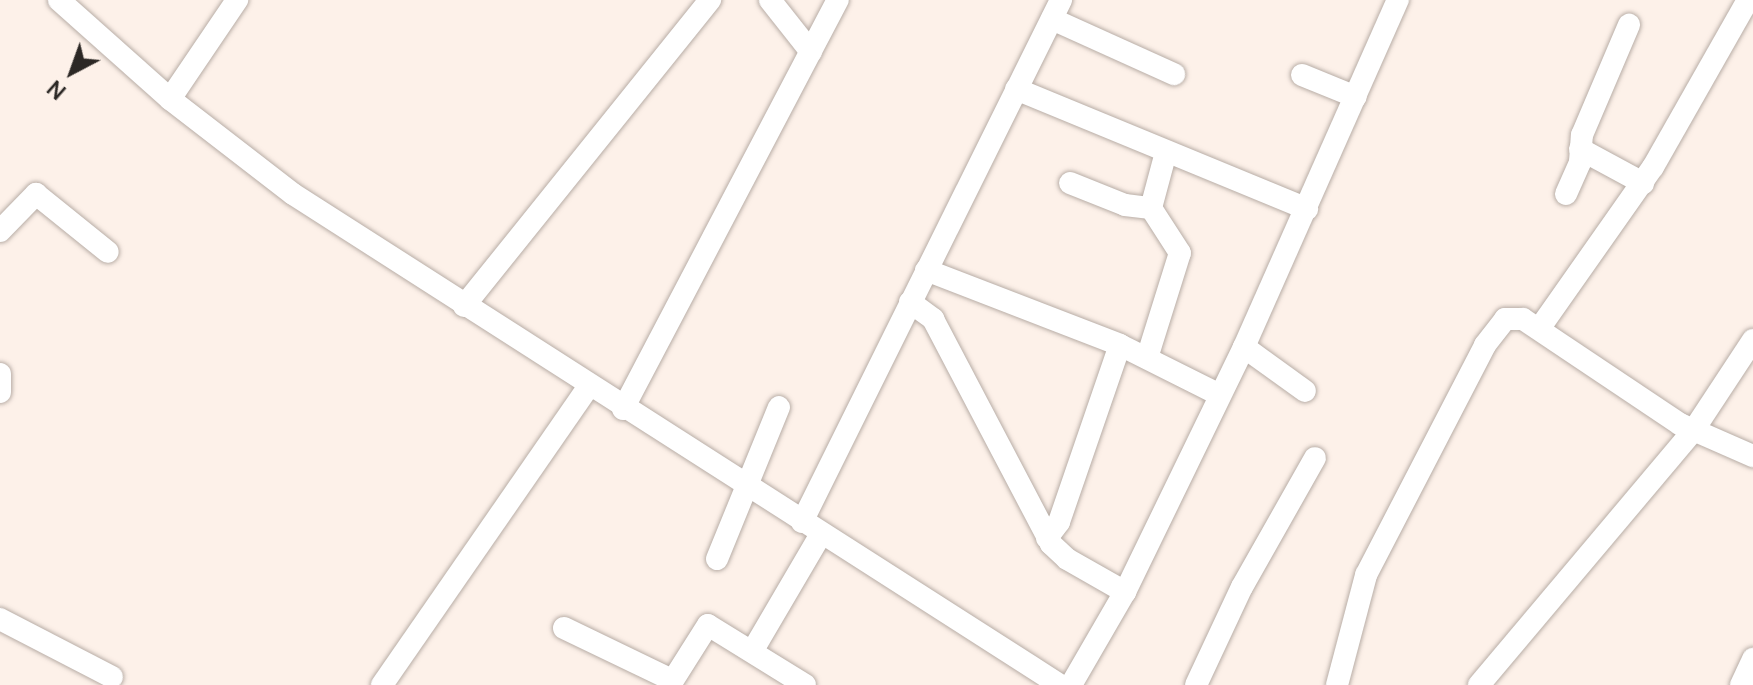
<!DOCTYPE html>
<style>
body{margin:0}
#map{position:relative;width:1753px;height:685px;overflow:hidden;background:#fdf1e9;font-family:Manrope,sans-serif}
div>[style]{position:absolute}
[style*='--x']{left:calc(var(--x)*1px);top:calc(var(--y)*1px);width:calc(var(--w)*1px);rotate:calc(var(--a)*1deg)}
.roads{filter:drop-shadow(0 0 2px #b8ada6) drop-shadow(0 0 2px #b8ada6)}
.minor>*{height:22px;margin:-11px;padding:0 11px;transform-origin:11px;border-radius:11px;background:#fff}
span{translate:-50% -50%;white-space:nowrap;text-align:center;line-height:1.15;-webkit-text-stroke:6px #fdf1e9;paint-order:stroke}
.north{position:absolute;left:32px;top:32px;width:80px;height:80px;-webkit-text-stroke:6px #fdf1e9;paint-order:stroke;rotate:221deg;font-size:22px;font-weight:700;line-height:32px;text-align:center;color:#2c2825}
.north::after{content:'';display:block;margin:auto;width:28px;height:36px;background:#2c2825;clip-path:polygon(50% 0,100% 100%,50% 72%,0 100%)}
</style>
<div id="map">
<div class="roads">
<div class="minor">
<i style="--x:59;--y:0;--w:149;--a:41.7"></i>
<i style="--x:170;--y:99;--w:155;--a:37.7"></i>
<i style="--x:293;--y:194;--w:911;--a:32.63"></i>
<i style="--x:770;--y:0;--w:66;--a:51.7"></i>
<i style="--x:1052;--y:19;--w:134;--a:24.3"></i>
<i style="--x:1302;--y:75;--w:58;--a:22.2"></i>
<i style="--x:1016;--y:89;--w:315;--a:22.4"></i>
<i style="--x:170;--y:99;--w:120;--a:-55.9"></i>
<i style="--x:1580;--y:149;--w:72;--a:28.4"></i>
<i style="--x:1070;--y:183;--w:59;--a:21.8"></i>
<i style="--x:1125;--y:205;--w:26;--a:7"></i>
<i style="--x:1566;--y:194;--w:35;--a:-66"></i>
<i style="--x:1580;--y:162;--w:27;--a:-86"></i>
<i style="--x:1582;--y:135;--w:120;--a:-66.9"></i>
<i style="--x:0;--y:231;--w:52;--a:-45.8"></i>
<i style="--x:36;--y:194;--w:92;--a:38.9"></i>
<i style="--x:926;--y:270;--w:208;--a:21.1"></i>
<i style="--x:1120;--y:345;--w:112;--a:26.6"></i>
<i style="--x:910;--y:302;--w:29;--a:36"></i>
<i style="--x:933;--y:319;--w:254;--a:62.3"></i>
<i style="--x:1051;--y:544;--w:22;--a:43"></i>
<i style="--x:1067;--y:559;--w:67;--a:29.6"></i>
<i style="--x:464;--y:306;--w:393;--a:-51.2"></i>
<i style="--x:1539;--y:329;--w:198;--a:-54.9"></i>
<i style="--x:1653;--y:167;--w:192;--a:-60.4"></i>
<i style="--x:1244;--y:347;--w:75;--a:35.8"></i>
<i style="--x:1147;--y:358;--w:110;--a:-72.6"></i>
<i style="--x:1180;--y:253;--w:54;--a:-122.8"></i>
<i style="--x:1151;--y:208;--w:58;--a:-75"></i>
<i style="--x:0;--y:374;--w:18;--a:90"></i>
<i style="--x:623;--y:409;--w:462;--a:-62.3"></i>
<i style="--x:802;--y:522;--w:583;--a:-63.61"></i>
<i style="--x:1047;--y:538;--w:20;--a:-53"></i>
<i style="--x:1059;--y:522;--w:187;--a:-71"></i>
<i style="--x:717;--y:559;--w:164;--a:-67.8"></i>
<i style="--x:0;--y:619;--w:126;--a:27.4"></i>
<i style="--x:564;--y:628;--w:120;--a:25.7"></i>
<i style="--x:753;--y:650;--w:134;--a:-59.6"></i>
<i style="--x:382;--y:685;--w:362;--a:-55.3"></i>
<i style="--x:670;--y:685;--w:71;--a:-57.7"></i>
<i style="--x:708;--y:625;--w:114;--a:31.7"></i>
<i style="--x:1071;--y:685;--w:108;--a:-59.9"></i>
<i style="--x:1125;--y:592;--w:272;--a:-64.1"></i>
<i style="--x:1244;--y:347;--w:380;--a:-66.1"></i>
<i style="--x:1196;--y:685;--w:108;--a:-64.9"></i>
<i style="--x:1242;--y:587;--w:148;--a:-60.5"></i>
<i style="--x:1337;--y:685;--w:114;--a:-75.2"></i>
<i style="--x:1366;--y:575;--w:259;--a:-62.6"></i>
<i style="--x:1485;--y:345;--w:33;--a:-52"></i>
<i style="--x:1505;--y:319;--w:18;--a:0"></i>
<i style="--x:1523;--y:319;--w:189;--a:33.8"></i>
<i style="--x:1680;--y:424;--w:80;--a:23.7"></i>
<i style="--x:1479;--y:685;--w:332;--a:-49.9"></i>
<i style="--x:1693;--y:431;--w:109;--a:-56.6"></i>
<i style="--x:1741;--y:685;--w:29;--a:-65"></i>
</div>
</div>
<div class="north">N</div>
</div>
